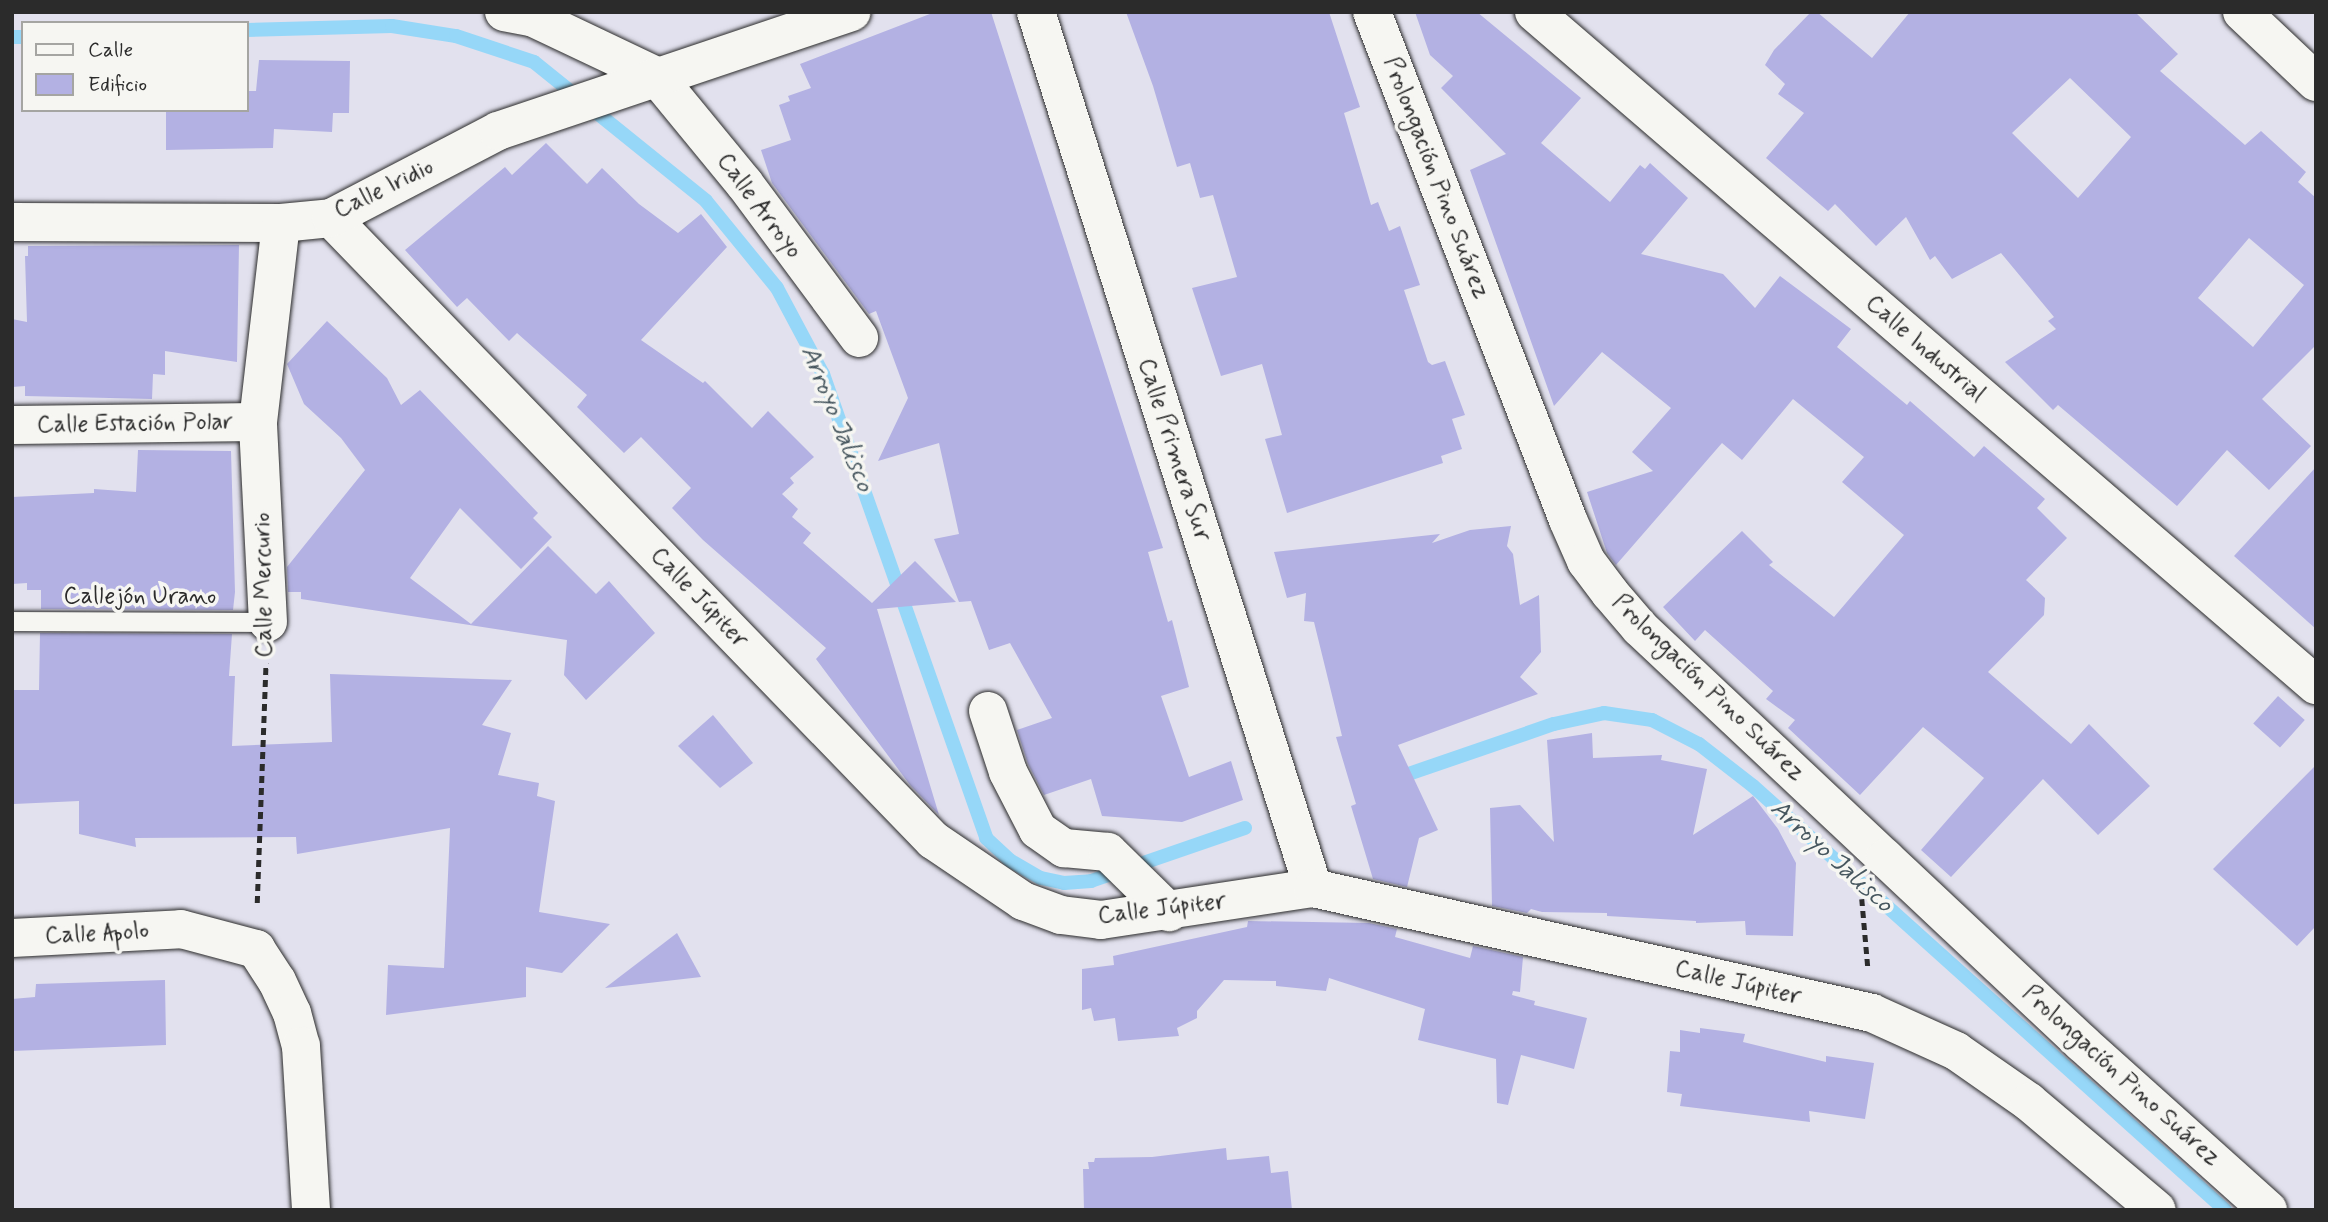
<!DOCTYPE html>
<meta charset="utf-8">
<style>
body{margin:0}
#map{position:relative;width:2328px;height:1222px;overflow:hidden;background:#e2e1ee;font-family:Mynerve,sans-serif}
div>[style]{position:absolute}
[style*='--x']{left:calc(var(--x)*1px);top:calc(var(--y)*1px);width:calc(var(--w)*1px);rotate:calc(var(--a)*1deg)}
.stream>*{height:14px;margin:-7px;padding:0 7px;transform-origin:7px;border-radius:7px;background:#96d7f8}
.building>*{inset:0;background:#b3b1e3;transform-origin:0 0}
.path>*{height:4.5px;margin-top:-2.25px;transform-origin:0;background:repeating-linear-gradient(90deg,#2b2b2b 0 7px,transparent 0 12px)}
.roads{filter:drop-shadow(0 0 2px #2b2b2b) drop-shadow(0 0 2px #2b2b2b)}
.service>*{height:19px;margin:-9.5px;padding:0 9.5px;transform-origin:9.5px;border-radius:9.5px;background:#f6f6f2}
.minor>*{height:38px;margin:-19px;padding:0 19px;transform-origin:19px;border-radius:19px;background:#f6f6f2}
.tertiary>*{height:38px;margin:-19px;padding:0 19px;transform-origin:19px;border-radius:19px;background:#f6f6f2}
span{translate:-50% -50%;white-space:nowrap;text-align:center;line-height:1.15;-webkit-text-stroke:7px #f6f6f2;paint-order:stroke}
.street-label{font-size:24px;color:#2b2b2b}
.water-label{font-size:26px;color:#46565e;font-style:italic}
.frame{position:absolute;inset:0;border:14px solid #2b2b2b;pointer-events:none}
.legend{position:absolute;left:21px;top:21px;width:228px;height:91px;box-sizing:border-box;background:#f6f6f2;border:2px solid #a5a5a2;margin:0;padding:9px 12px;list-style:none;font-size:21px;color:#2b2b2b}
.legend li{display:flex;align-items:center;gap:14px;height:35px}
.legend b{width:35px;border:2px solid #a5a5a2}
</style>
<div id="map">
<div class="stream">
<i style="--x:247;--y:30;--w:145;--a:-1.6"></i>
<i style="--x:392;--y:26;--w:65;--a:8.9"></i>
<i style="--x:456;--y:36;--w:82;--a:18.4"></i>
<i style="--x:534;--y:62;--w:221;--a:38.9"></i>
<i style="--x:706;--y:201;--w:112;--a:50.8"></i>
<i style="--x:777;--y:288;--w:98;--a:61.9"></i>
<i style="--x:823;--y:374;--w:492;--a:70.6"></i>
<i style="--x:986;--y:838;--w:34;--a:43"></i>
<i style="--x:1011;--y:861;--w:34;--a:30"></i>
<i style="--x:1041;--y:878;--w:24;--a:12"></i>
<i style="--x:1064;--y:883;--w:27;--a:-4"></i>
<i style="--x:1091;--y:881;--w:163;--a:-19"></i>
<i style="--x:12;--y:37;--w:11;--a:0"></i>
<i style="--x:1394;--y:779;--w:169;--a:-19"></i>
<i style="--x:1554;--y:724;--w:51;--a:-12.4"></i>
<i style="--x:1604;--y:713;--w:49;--a:8.3"></i>
<i style="--x:1652;--y:720;--w:53;--a:27.1"></i>
<i style="--x:1699;--y:744;--w:68;--a:37.9"></i>
<i style="--x:1753;--y:786;--w:634;--a:41.93"></i>
</div>
<div class="building">
<i style="clip-path:polygon(935px 12px,991px 12px,1163px 548px,1148px 552px,1168px 622px,1172px 620px,1189px 687px,1161px 696px,1189px 777px,1231px 761px,1243px 800px,1182px 822px,1102px 816px,1091px 779px,1044px 795px,1028px 764px,1017px 730px,1052px 718px,1010px 643px,989px 650px,971px 601px,959px 602px,934px 539px,959px 534px,939px 443px,878px 461px,908px 398px,876px 311px,869px 314px,772px 183px,761px 150px,791px 140px,779px 105px,790px 101px,788px 96px,811px 88px,800px 64px)"></i>
<i style="clip-path:polygon(1126px 12px,1329px 12px,1360px 107px,1344px 113px,1371px 205px,1378px 202px,1389px 231px,1400px 226px,1420px 285px,1404px 290px,1428px 362px,1432px 365px,1445px 361px,1465px 415px,1452px 419px,1462px 449px,1441px 456px,1443px 463px,1287px 513px,1265px 439px,1282px 435px,1262px 364px,1221px 376px,1192px 288px,1237px 277px,1213px 195px,1200px 198px,1190px 163px,1177px 167px,1153px 86px)"></i>
<i style="clip-path:polygon(1415px 12px,1477px 12px,1581px 98px,1541px 143px,1610px 202px,1640px 165px,1645px 169px,1650px 163px,1688px 198px,1641px 254px,1723px 274px,1755px 308px,1780px 276px,1851px 329px,1837px 347px,1907px 405px,1910px 401px,1974px 457px,1984px 446px,2045px 499px,2037px 508px,2067px 538px,2026px 580px,2045px 598px,2044px 615px,1988px 672px,2071px 744px,2089px 724px,2150px 786px,2098px 835px,2043px 779px,1951px 877px,1921px 850px,1984px 778px,1923px 727px,1860px 795px,1788px 728px,1795px 720px,1766px 699px,1773px 691px,1705px 630px,1695px 641px,1663px 607px,1742px 531px,1773px 562px,1769px 565px,1834px 617px,1904px 535px,1842px 482px,1864px 457px,1793px 399px,1742px 460px,1722px 443px,1616px 565px,1607px 553px,1587px 492px,1653px 471px,1632px 452px,1671px 408px,1602px 352px,1554px 406px,1470px 170px,1506px 154px,1441px 88px,1453px 76px,1430px 55px)"></i>
<i style="clip-path:polygon(evenodd,1811px 12px,1817px 12px,1872px 58px,1910px 12px,2135px 12px,2178px 54px,2160px 71px,2245px 145px,2261px 131px,2306px 172px,2298px 182px,2316px 198px,2316px 345px,2262px 399px,2311px 446px,2269px 490px,2227px 450px,2177px 506px,2058px 405px,2053px 410px,2005px 362px,2056px 329px,2048px 321px,2054px 317px,2001px 253px,1952px 279px,1935px 256px,1930px 260px,1906px 217px,1876px 246px,1835px 204px,1828px 211px,1766px 158px,1804px 113px,1778px 94px,1785px 84px,1765px 65px,1774px 50px,1811px 12px,2070px 78px,2131px 137px,2078px 198px,2012px 133px,2070px 78px,1811px 12px,2249px 238px,2304px 285px,2253px 347px,2198px 298px,2249px 238px)"></i>
<i style="clip-path:polygon(259px 60px,350px 61px,349px 113px,333px 113px,332px 132px,274px 129px,273px 148px,166px 150px,166px 110px,247px 110px,247px 91px,256px 91px)"></i>
<i style="clip-path:polygon(546px 143px,587px 184px,602px 168px,639px 204px,678px 233px,701px 214px,727px 247px,641px 340px,703px 383px,705px 381px,752px 428px,768px 411px,814px 457px,790px 478px,794px 483px,782px 494px,798px 509px,792px 517px,811px 533px,803px 543px,872px 603px,915px 561px,956px 602px,877px 609px,939px 815px,910px 785px,816px 659px,826px 648px,703px 540px,672px 508px,691px 488px,641px 437px,624px 453px,577px 407px,587px 395px,517px 333px,509px 341px,467px 298px,457px 307px,405px 250px,505px 167px,512px 175px)"></i>
<i style="clip-path:polygon(239px 245px,237px 362px,165px 351px,165px 375px,153px 374px,152px 399px,25px 396px,25px 386px,12px 387px,12px 319px,27px 322px,25px 256px,28px 256px,28px 246px)"></i>
<i style="clip-path:polygon(327px 321px,387px 378px,401px 405px,420px 390px,538px 513px,533px 518px,552px 537px,521px 569px,460px 508px,410px 578px,471px 624px,548px 546px,596px 594px,609px 581px,655px 633px,586px 700px,564px 675px,567px 640px,301px 599px,301px 592px,288px 592px,287px 567px,365px 470px,341px 438px,304px 404px,287px 364px)"></i>
<i style="clip-path:polygon(138px 450px,231px 451px,235px 592px,233px 610px,41px 609px,41px 590px,27px 590px,27px 583px,12px 584px,12px 497px,94px 493px,94px 489px,136px 492px)"></i>
<i style="clip-path:polygon(2316px 467px,2316px 629px,2234px 556px)"></i>
<i style="clip-path:polygon(1511px 526px,1507px 546px,1513px 554px,1520px 605px,1539px 595px,1541px 652px,1520px 677px,1538px 694px,1398px 745px,1438px 830px,1419px 838px,1407px 887px,1373px 879px,1351px 806px,1356px 804px,1336px 737px,1342px 736px,1314px 622px,1304px 621px,1306px 593px,1287px 598px,1274px 552px,1440px 534px,1432px 543px,1470px 530px)"></i>
<i style="clip-path:polygon(40px 633px,232px 634px,229px 676px,235px 676px,232px 746px,332px 742px,330px 674px,512px 680px,482px 725px,511px 733px,498px 775px,539px 783px,537px 796px,555px 801px,539px 912px,610px 924px,562px 973px,526px 967px,526px 997px,386px 1015px,388px 965px,444px 968px,450px 828px,297px 854px,296px 837px,135px 838px,136px 847px,79px 834px,79px 801px,14px 804px,12px 690px,39px 690px)"></i>
<i style="left:2278px;top:696px;width:36px;height:37px;rotate:42deg"></i>
<i style="clip-path:polygon(713px 715px,753px 763px,720px 788px,678px 746px)"></i>
<i style="clip-path:polygon(1592px 733px,1593px 758px,1662px 755px,1661px 760px,1707px 769px,1693px 835px,1753px 796px,1778px 829px,1796px 863px,1793px 936px,1746px 935px,1745px 921px,1696px 923px,1696px 921px,1607px 916px,1607px 913px,1542px 912px,1531px 909px,1527px 913px,1492px 906px,1490px 808px,1520px 805px,1554px 842px,1547px 740px)"></i>
<i style="clip-path:polygon(2316px 765px,2316px 926px,2297px 946px,2213px 869px)"></i>
<i style="clip-path:polygon(1248px 921px,1369px 923px,1397px 929px,1395px 937px,1470px 958px,1473px 946px,1523px 957px,1520px 992px,1513px 991px,1512px 995px,1535px 1001px,1534px 1005px,1587px 1018px,1574px 1069px,1521px 1055px,1508px 1105px,1497px 1103px,1496px 1059px,1418px 1040px,1425px 1009px,1329px 978px,1326px 991px,1276px 986px,1276px 981px,1224px 980px,1197px 1011px,1197px 1018px,1177px 1028px,1179px 1036px,1118px 1041px,1115px 1018px,1094px 1021px,1091px 1008px,1082px 1010px,1082px 969px,1114px 965px,1113px 956px,1247px 927px)"></i>
<i style="clip-path:polygon(677px 933px,701px 977px,605px 988px)"></i>
<i style="clip-path:polygon(165px 980px,166px 1045px,12px 1051px,12px 999px,35px 997px,36px 984px)"></i>
<i style="clip-path:polygon(1700px 1028px,1745px 1034px,1743px 1042px,1826px 1062px,1826px 1056px,1874px 1063px,1865px 1119px,1809px 1111px,1810px 1122px,1680px 1106px,1682px 1094px,1667px 1092px,1670px 1051px,1680px 1052px,1680px 1030px,1700px 1033px)"></i>
<i style="clip-path:polygon(1226px 1148px,1227px 1160px,1269px 1156px,1271px 1173px,1288px 1171px,1292px 1210px,1084px 1210px,1083px 1169px,1089px 1169px,1088px 1162px,1094px 1162px,1095px 1158px,1152px 1157px)"></i>
</div>
<div class="path">
<i style="--x:1862;--y:899;--w:68;--a:85"></i>
<i style="--x:257;--y:903;--w:240;--a:-87.9"></i>
</div>
<div class="roads">
<div class="service">
<i style="--x:12;--y:621;--w:256;--a:0.2"></i>
</div>
<div class="minor">
<i style="--x:504;--y:12;--w:31;--a:11"></i>
<i style="--x:534;--y:18;--w:135;--a:25.4"></i>
<i style="--x:656;--y:76;--w:139;--a:50.6"></i>
<i style="--x:744;--y:183;--w:193;--a:53.4"></i>
<i style="--x:1036;--y:12;--w:919;--a:72.45"></i>
<i style="--x:1372;--y:12;--w:544;--a:68.9"></i>
<i style="--x:1568;--y:520;--w:45;--a:66.3"></i>
<i style="--x:1586;--y:561;--w:40;--a:53"></i>
<i style="--x:1610;--y:593;--w:46;--a:49.4"></i>
<i style="--x:1640;--y:628;--w:336;--a:43.2"></i>
<i style="--x:1885;--y:858;--w:270;--a:43.2"></i>
<i style="--x:2082;--y:1043;--w:250;--a:41.9"></i>
<i style="--x:1534;--y:12;--w:1032;--a:40.72"></i>
<i style="--x:331;--y:218;--w:866;--a:45.94"></i>
<i style="--x:933;--y:840;--w:109;--a:34.1"></i>
<i style="--x:1023;--y:901;--w:40;--a:20.2"></i>
<i style="--x:1061;--y:915;--w:40;--a:7.1"></i>
<i style="--x:1101;--y:920;--w:214;--a:-8.6"></i>
<i style="--x:1313;--y:888;--w:573;--a:12.6"></i>
<i style="--x:1872;--y:1013;--w:92;--a:24.3"></i>
<i style="--x:1956;--y:1051;--w:89;--a:34.9"></i>
<i style="--x:2029;--y:1102;--w:167;--a:40.2"></i>
<i style="--x:12;--y:222;--w:269;--a:0.2"></i>
<i style="--x:281;--y:223;--w:50;--a:-5.7"></i>
<i style="--x:331;--y:218;--w:188;--a:-27.5"></i>
<i style="--x:498;--y:131;--w:373;--a:-18.6"></i>
<i style="--x:12;--y:425;--w:246;--a:-0.7"></i>
<i style="--x:268;--y:622;--w:200;--a:-92.9"></i>
<i style="--x:258;--y:422;--w:200;--a:-83.4"></i>
<i style="--x:988;--y:711;--w:64;--a:71.8"></i>
<i style="--x:1008;--y:772;--w:65;--a:62.7"></i>
<i style="--x:1038;--y:830;--w:32;--a:35"></i>
<i style="--x:1064;--y:848;--w:44;--a:5.2"></i>
<i style="--x:1108;--y:852;--w:86;--a:44.5"></i>
<i style="--x:12;--y:938;--w:169;--a:-3"></i>
<i style="--x:181;--y:929;--w:78;--a:14.9"></i>
<i style="--x:256;--y:949;--w:38;--a:57"></i>
<i style="--x:277;--y:981;--w:35;--a:65"></i>
<i style="--x:292;--y:1013;--w:34;--a:75"></i>
<i style="--x:301;--y:1046;--w:164;--a:86.5"></i>
</div>
<div class="tertiary">
<i style="--x:2242;--y:12;--w:102;--a:43.4"></i>
</div>
</div>
<div class="street-label">
<span style="left:1436px;top:178px;rotate:69deg">Prolongación Pino Suárez</span>
<span style="left:384px;top:189px;rotate:-26deg">Calle Iridio</span>
<span style="left:759px;top:206px;rotate:53deg">Calle Arroyo</span>
<span style="left:1925px;top:349px;rotate:41deg">Calle Industrial</span>
<span style="left:135px;top:424px;rotate:-1deg">Calle Estación Polar</span>
<span style="left:1174px;top:450px;rotate:72deg">Calle Primera Sur</span>
<span style="left:264px;top:585px;rotate:-91deg">Calle Mercurio</span>
<span style="left:140px;top:597px">Callejón Urano</span>
<span style="left:699px;top:598px;rotate:46deg">Calle Júpiter</span>
<span style="left:1708px;top:688px;rotate:44deg">Prolongación Pino Suárez</span>
<span style="left:1162px;top:909px;rotate:-7deg">Calle Júpiter</span>
<span style="left:97px;top:934px;rotate:-3deg">Calle Apolo</span>
<span style="left:1738px;top:983px;rotate:13deg">Calle Júpiter</span>
<span style="left:2121px;top:1076px;rotate:42deg">Prolongación Pino Suárez</span>
</div>
<div class="water-label">
<span style="left:836px;top:419px;rotate:68deg">Arroyo Jalisco</span>
<span style="left:1831px;top:857px;rotate:42deg">Arroyo Jalisco</span>
</div>
<div class="frame"></div>
<ul class="legend">
<li><b style="height:9px;background:#f6f6f2"></b>Calle</li>
<li><b style="height:19px;background:#b3b1e3"></b>Edificio</li>
</ul>
</div>
